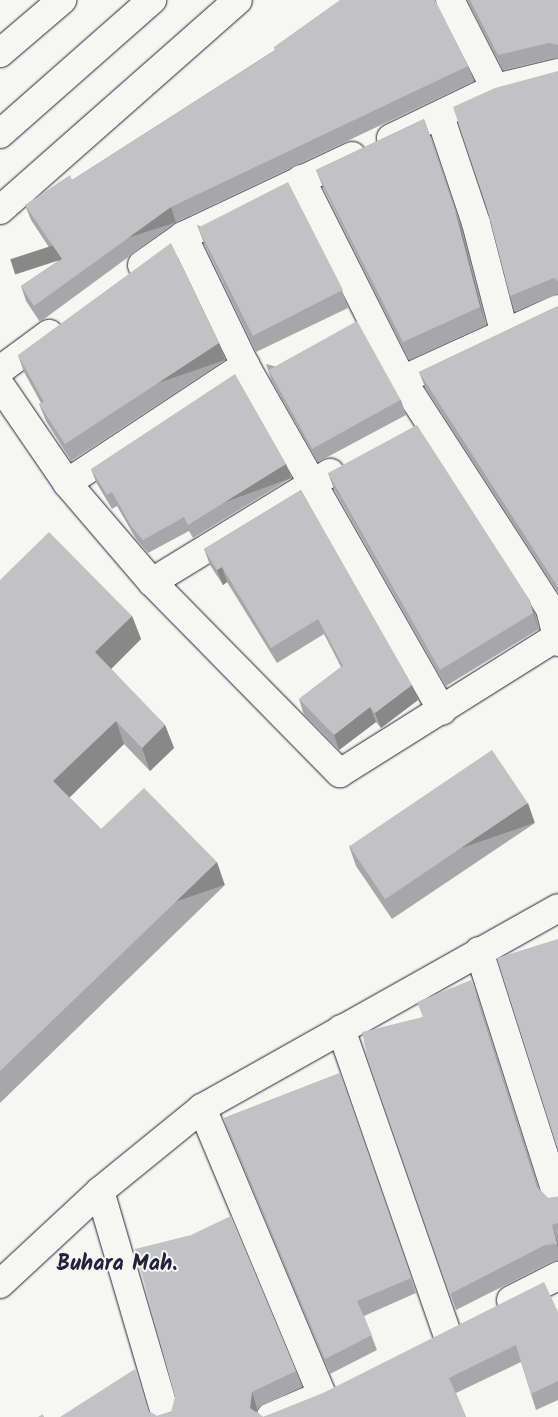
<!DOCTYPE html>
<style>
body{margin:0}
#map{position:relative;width:558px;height:1417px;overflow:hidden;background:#f6f6f2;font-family:Kalam,sans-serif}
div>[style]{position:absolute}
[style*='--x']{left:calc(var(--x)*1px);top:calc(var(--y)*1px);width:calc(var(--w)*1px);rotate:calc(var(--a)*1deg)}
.roads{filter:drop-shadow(0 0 1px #22223b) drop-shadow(0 0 1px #22223b)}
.street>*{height:28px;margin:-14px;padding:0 14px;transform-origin:14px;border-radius:14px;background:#f6f6f2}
.secondary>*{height:28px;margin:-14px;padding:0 14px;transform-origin:14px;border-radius:14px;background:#f6f6f2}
.highway>*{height:28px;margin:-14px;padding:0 14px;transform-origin:14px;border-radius:14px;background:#f6f6f2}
.wall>*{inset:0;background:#a7a7a9}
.shaded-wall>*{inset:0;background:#888889;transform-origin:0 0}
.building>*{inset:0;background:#c2c2c4;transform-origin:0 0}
span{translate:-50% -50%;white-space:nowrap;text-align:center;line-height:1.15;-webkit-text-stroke:4px #f6f6f2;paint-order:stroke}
.district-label{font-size:22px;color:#22223b;font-weight:700}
</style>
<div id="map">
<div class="roads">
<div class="street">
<i style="--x:450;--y:0;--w:99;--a:62.9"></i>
<i style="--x:440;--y:116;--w:113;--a:71.4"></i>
<i style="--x:476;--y:223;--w:112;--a:75.5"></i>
<i style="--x:391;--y:138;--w:115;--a:-25.7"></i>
<i style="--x:495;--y:88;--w:65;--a:-13.4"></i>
<i style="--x:301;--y:179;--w:225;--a:63.3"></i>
<i style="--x:402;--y:380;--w:273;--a:57.1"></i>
<i style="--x:550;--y:609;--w:34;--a:76"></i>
<i style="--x:183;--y:236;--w:143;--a:64.3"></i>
<i style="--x:245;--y:365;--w:398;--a:60.3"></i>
<i style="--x:142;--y:265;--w:50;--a:-35.3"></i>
<i style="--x:183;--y:236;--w:187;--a:-25.3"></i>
<i style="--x:0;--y:370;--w:61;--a:-36.3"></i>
<i style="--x:402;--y:380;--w:171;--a:-24.5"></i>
<i style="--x:0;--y:385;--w:119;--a:55.6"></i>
<i style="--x:67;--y:483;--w:214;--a:-33.5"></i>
<i style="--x:67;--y:483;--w:130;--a:49.4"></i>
<i style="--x:152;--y:582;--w:268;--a:45.5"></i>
<i style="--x:340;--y:773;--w:256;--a:-32.1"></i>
<i style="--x:152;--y:582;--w:209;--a:-31.5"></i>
<i style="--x:479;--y:951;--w:260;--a:72.3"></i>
<i style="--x:341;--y:1029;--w:322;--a:70.8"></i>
<i style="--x:202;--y:1108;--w:311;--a:67.3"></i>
<i style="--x:322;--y:1395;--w:56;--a:157.1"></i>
<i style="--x:100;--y:1191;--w:235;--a:73.7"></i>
<i style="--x:0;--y:1284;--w:137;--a:-42.9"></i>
<i style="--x:100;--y:1191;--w:132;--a:-39.1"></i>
<i style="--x:202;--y:1108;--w:408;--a:-29.3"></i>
<i style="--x:511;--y:1300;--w:53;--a:-27.1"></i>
</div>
<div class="secondary">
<i style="--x:0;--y:210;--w:317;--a:-41.4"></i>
</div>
<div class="highway">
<i style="--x:0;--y:53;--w:82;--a:-40.5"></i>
<i style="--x:0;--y:134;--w:203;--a:-41.4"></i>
</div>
</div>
<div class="wall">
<i style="clip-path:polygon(467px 0,558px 0,558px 59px,554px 58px,503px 70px)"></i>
<i style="clip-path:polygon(436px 3px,468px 66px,474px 81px,176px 222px,40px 322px,26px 301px,21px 286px,58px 261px,31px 220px,25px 205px,72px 180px,275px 50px,274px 47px)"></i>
<i style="clip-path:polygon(558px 71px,558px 294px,515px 311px,510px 296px)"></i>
<i style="clip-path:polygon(424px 119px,461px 227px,486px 325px,409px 360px,323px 187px,316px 170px)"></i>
<i style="clip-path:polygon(197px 225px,342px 290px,348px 308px,256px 352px,204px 243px)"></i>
<i style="clip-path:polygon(558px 306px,558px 593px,425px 387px,419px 372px)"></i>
<i style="clip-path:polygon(219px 343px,225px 360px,71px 461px,46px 421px,39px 404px,41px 403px,24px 372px,18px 355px)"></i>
<i style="clip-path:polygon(266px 364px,401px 400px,406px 415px,318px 462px,271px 379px)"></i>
<i style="clip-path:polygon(286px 464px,291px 478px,193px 538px,189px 531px,148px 553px,136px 539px,117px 506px,112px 509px,96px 482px,91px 469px)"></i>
<i style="clip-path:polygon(328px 473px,529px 599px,535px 615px,539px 629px,446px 686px,334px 489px)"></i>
<i style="clip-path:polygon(301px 490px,418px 700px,381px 728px,376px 722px,339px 750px,304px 715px,299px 699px,341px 667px,324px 634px,277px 663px,227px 582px,223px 585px,210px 565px,204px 549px)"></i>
<i style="clip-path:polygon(0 580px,132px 616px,141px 639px,111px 669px,165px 725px,174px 748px,150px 771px,124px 744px,69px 797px,101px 829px,225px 885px,0 1103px)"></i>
<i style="clip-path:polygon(535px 823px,392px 919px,356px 866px,349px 846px)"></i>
<i style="clip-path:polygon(477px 997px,538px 1188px,548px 1198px,557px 1197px,558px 1196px,558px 1261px,551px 1262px,456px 1310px,368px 1060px,422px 1017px)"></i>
<i style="clip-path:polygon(340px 1073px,416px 1293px,364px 1316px,377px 1350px,330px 1374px,229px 1133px,224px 1118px)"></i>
<i style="clip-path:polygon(558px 1312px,558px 1400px,536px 1410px,521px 1362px,456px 1393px,466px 1417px,60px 1417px,150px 1412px,157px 1416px,296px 1371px,302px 1387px,257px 1408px,257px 1412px,263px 1417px)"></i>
</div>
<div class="shaded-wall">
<i style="clip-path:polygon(424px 119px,461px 227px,486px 325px,480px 307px)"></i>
<i style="left:171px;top:207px;width:16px;height:169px;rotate:72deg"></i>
<i style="left:219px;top:343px;width:18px;height:184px;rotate:71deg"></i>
<i style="left:286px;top:464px;width:15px;height:115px;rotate:70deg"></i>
<i style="clip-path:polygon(222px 567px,227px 582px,223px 585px,217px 570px)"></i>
<i style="clip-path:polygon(529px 599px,535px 615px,539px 629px,533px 613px)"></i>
<i style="clip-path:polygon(132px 616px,141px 639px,104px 676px,95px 652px)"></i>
<i style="clip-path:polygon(412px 685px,418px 700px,381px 728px,375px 713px)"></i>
<i style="clip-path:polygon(370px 707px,376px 722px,339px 750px,334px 735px)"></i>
<i style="clip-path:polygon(116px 721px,124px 744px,62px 805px,53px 781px)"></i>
<i style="clip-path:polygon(165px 725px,174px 748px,150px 771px,142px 748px)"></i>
<i style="left:528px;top:803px;width:21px;height:172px;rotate:71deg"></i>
<i style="left:217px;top:862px;width:24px;height:301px;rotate:71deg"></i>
<i style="clip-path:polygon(471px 980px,477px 997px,543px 1204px,537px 1187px)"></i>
<i style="clip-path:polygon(552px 1225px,558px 1243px,558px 1248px,557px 1244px)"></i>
<i style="clip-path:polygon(252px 1392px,257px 1408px,256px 1417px,250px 1408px)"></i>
</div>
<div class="building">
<i style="clip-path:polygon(340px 0,435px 0,468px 66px,171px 207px,34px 306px,21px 286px,62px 259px,25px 205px,70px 175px,72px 180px,276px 50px,274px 47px)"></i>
<i style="clip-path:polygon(470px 0,558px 0,558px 45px,549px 43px,498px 55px)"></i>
<i style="clip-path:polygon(558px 71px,558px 281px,554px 278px,510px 296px,486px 204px,453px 107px,495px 88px)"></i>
<i style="clip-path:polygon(424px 119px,455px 210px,480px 307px,403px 342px,316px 170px)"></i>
<i style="left:288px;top:182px;width:121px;height:101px;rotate:63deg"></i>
<i style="clip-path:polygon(171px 243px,219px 343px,65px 444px,39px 404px,44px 402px,18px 355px)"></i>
<i style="clip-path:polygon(558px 306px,558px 587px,419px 372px)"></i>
<i style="left:357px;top:321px;width:90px;height:101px;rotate:61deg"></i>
<i style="clip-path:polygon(235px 374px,286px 464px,188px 525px,184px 517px,143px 540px,131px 526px,112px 492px,107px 495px,91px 469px)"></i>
<i style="clip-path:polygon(417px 425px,529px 599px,533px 613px,440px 670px,328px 473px)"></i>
<i style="clip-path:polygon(301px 490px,412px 685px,375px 713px,370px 707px,334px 735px,299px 699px,343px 666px,318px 619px,271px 648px,222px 567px,217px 570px,204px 549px)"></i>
<i style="clip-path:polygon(49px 532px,132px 616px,95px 652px,165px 725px,142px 748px,116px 721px,53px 781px,101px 829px,144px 788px,217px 862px,0 1071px,0 580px)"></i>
<i style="left:492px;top:750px;width:64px;height:172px;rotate:56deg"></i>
<i style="clip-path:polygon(558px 939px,558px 1150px,497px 958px)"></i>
<i style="clip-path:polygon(471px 980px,537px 1187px,548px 1198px,557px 1197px,558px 1196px,558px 1223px,552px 1225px,557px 1244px,545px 1245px,450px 1294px,368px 1060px,362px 1032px,423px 1017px,417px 1002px)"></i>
<i style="clip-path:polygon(340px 1073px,411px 1278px,357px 1301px,372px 1335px,325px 1359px,224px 1118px)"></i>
<i style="clip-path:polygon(231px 1216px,296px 1371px,252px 1392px,250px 1408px,263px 1417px,323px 1393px,544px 1282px,558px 1312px,558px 1381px,531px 1394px,516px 1345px,449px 1378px,466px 1417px,60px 1417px,135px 1369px,149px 1412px,157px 1416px,171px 1412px,175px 1397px,135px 1249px,191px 1235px)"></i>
<i style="clip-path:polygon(43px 1414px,44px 1417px,38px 1417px)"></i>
</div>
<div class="district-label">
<span style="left:117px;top:1265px">Buhara Mah.</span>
</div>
</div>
